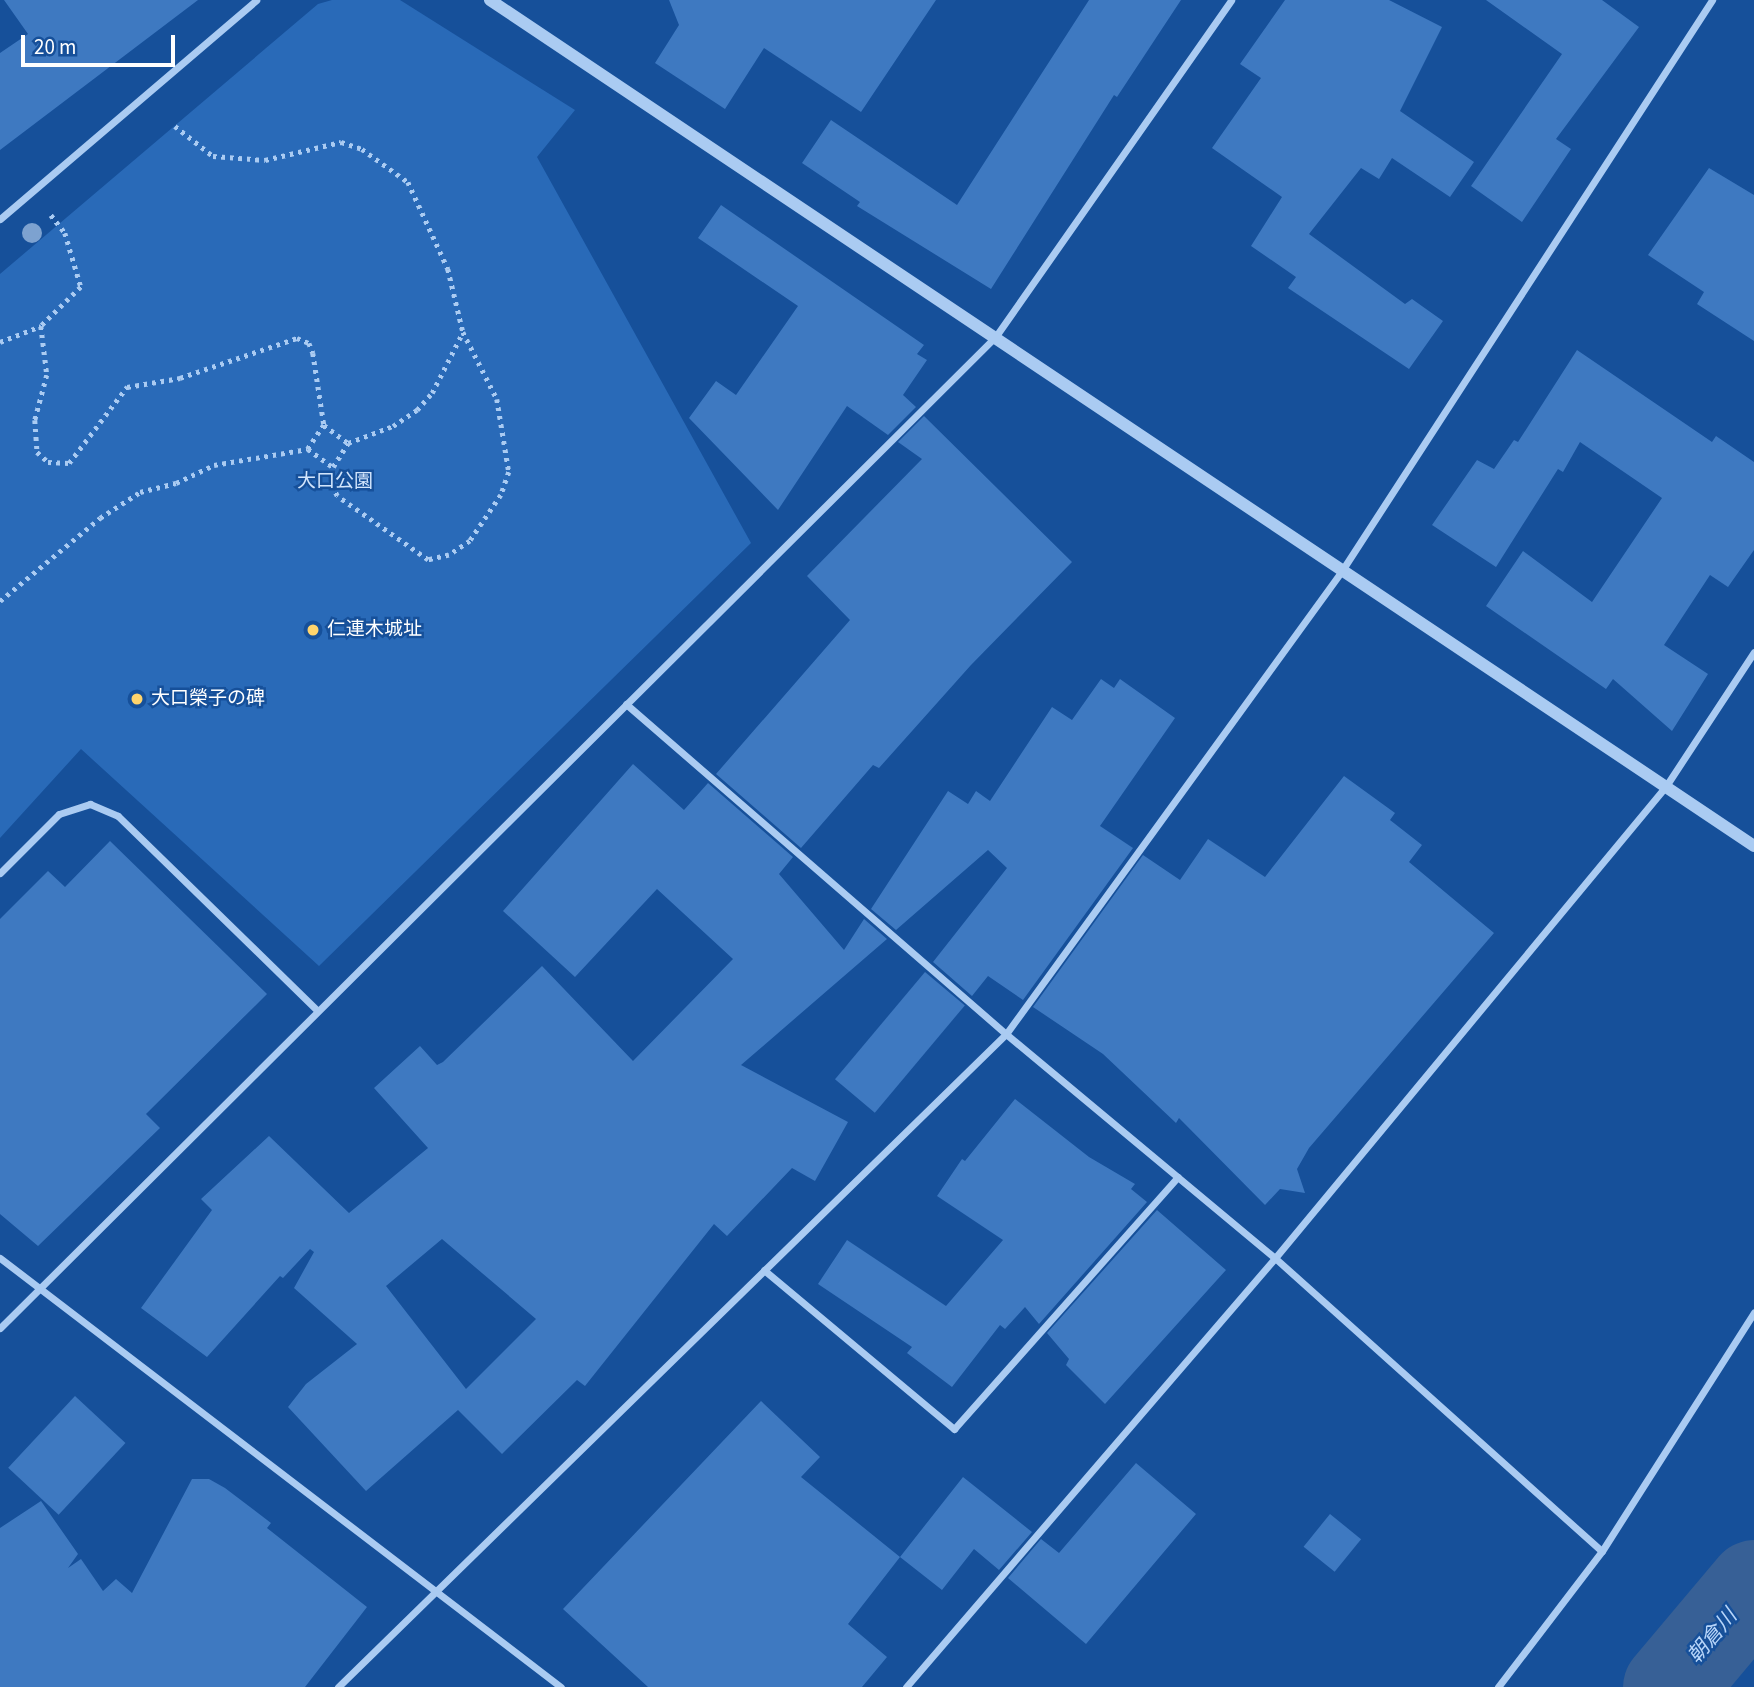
<!DOCTYPE html>
<meta charset="utf-8">
<style>
body{margin:0}
#map{position:relative;width:1754px;height:1687px;overflow:hidden;background:#16509a;font-family:"Source Sans 3","Noto Sans JP",sans-serif}
div>[style]{position:absolute}
[style*='--x']{left:calc(var(--x)*1px);top:calc(var(--y)*1px);width:calc(var(--w)*1px);rotate:calc(var(--a)*1deg)}
.green>*{inset:0;background:#296ab8}
.river>*{height:93px;margin:-46.5px;padding:0 46.5px;transform-origin:46.5px;border-radius:46.5px;background:#376096}
.building>*{inset:0;background:#3e79c1;transform-origin:0 0}
.path>*{height:4.5px;margin-top:-2.25px;transform-origin:0;background:repeating-linear-gradient(90deg,#aacbf2 0 3.5px,transparent 0 8.5px)}
.minor>*{height:7px;margin:-3.5px;padding:0 3.5px;transform-origin:3.5px;border-radius:3.5px;background:#aacbf2}
.tertiary>*{height:12px;margin:-6px;padding:0 6px;transform-origin:6px;border-radius:6px;background:#aacbf2}
.trees>*{width:20px;height:20px;margin:-10px;border-radius:50%;background:#7da2d0}
.dots>*{width:19px;height:19px;translate:-50% -50%;box-sizing:border-box;border:4px solid #16509a;border-radius:50%}
span{translate:-50% -50%;white-space:nowrap;text-align:center;line-height:1.15;-webkit-text-stroke:5px #16509a;paint-order:stroke}
.park-label{font-size:19px;color:#d2e5fc}
.poi-label{font-size:19px;color:#fff}
.left{translate:0 -50%;text-align:left}
.water-label{font-size:21px;color:#b7d5f9;font-style:italic}
.scale{position:absolute;left:21px;top:35px;width:154px;height:32px;box-sizing:border-box;border:4px solid #fff;border-top:0;padding-left:9px;font-size:21px;line-height:24px;white-space:nowrap;color:#fff;-webkit-text-stroke:5px #16509a;paint-order:stroke}
</style>
<div id="map">
<div class="green">
<i style="clip-path:polygon(332px 0,400px 0,575px 110px,537px 157px,751px 543px,319px 966px,81px 749px,0 838px,0 274px,318px 4px)"></i>
</div>
<div class="river">
<i style="--x:1669;--y:1687;--w:132;--a:-49.9"></i>
</div>
<div class="building">
<i style="clip-path:polygon(4px 0,198px 0,0 150px,0 53px,28px 34px)"></i>
<i style="clip-path:polygon(669px 0,936px 0,861px 112px,764px 48px,725px 109px,655px 63px,679px 25px)"></i>
<i style="clip-path:polygon(1089px 0,1181px 0,1117px 97px,1114px 95px,991px 289px,857px 206px,860px 202px,802px 163px,831px 120px,957px 205px)"></i>
<i style="clip-path:polygon(1285px 0,1389px 0,1442px 27px,1400px 111px,1474px 162px,1450px 197px,1392px 158px,1379px 179px,1361px 168px,1309px 234px,1405px 304px,1412px 299px,1443px 321px,1409px 369px,1288px 288px,1296px 277px,1251px 246px,1282px 197px,1212px 148px,1261px 78px,1240px 64px)"></i>
<i style="clip-path:polygon(1486px 0,1602px 0,1639px 27px,1556px 139px,1571px 149px,1522px 222px,1471px 186px,1562px 54px)"></i>
<i style="clip-path:polygon(1709px 168px,1754px 195px,1754px 341px,1697px 304px,1704px 292px,1648px 255px)"></i>
<i style="clip-path:polygon(721px 205px,924px 345px,917px 354px,927px 360px,903px 395px,916px 407px,888px 435px,847px 406px,778px 510px,689px 418px,716px 381px,736px 395px,798px 306px,698px 238px)"></i>
<i style="clip-path:polygon(1577px 350px,1712px 442px,1716px 436px,1754px 462px,1754px 550px,1728px 587px,1710px 575px,1664px 645px,1708px 674px,1672px 731px,1613px 679px,1606px 689px,1486px 606px,1523px 551px,1592px 602px,1662px 498px,1580px 442px,1563px 472px,1558px 469px,1496px 567px,1432px 525px,1477px 460px,1494px 469px,1514px 440px,1518px 442px)"></i>
<i style="clip-path:polygon(924px 416px,1072px 562px,971px 665px,879px 768px,873px 765px,801px 848px,716px 774px,850px 620px,807px 576px,922px 459px,898px 442px)"></i>
<i style="clip-path:polygon(1101px 679px,1114px 688px,1120px 679px,1175px 718px,1100px 826px,1133px 848px,1023px 1000px,988px 976px,972px 996px,933px 962px,1007px 868px,988px 850px,896px 930px,871px 909px,948px 791px,968px 804px,976px 791px,990px 801px,1052px 707px,1072px 720px)"></i>
<i style="clip-path:polygon(evenodd,633px 764px,684px 810px,708px 783px,793px 857px,779px 874px,844px 950px,864px 919px,887px 939px,741px 1065px,848px 1122px,815px 1181px,792px 1168px,727px 1236px,714px 1224px,585px 1386px,577px 1380px,502px 1454px,458px 1410px,366px 1491px,288px 1407px,306px 1384px,357px 1344px,294px 1288px,314px 1252px,310px 1249px,283px 1278px,280px 1276px,207px 1357px,141px 1308px,212px 1210px,201px 1199px,269px 1136px,349px 1213px,428px 1148px,374px 1088px,420px 1046px,437px 1065px,443px 1062px,542px 966px,633px 1061px,733px 959px,657px 889px,575px 977px,503px 911px,633px 764px,442px 1239px,536px 1319px,466px 1389px,386px 1286px,442px 1239px)"></i>
<i style="clip-path:polygon(1344px 776px,1395px 813px,1390px 820px,1422px 845px,1409px 862px,1494px 933px,1309px 1148px,1297px 1169px,1305px 1193px,1280px 1189px,1265px 1205px,1179px 1118px,1176px 1123px,1103px 1054px,1033px 1007px,1143px 855px,1180px 880px,1208px 839px,1265px 877px)"></i>
<i style="clip-path:polygon(110px 841px,267px 994px,146px 1114px,160px 1128px,38px 1246px,0 1214px,0 919px,48px 871px,65px 887px)"></i>
<i style="left:925px;top:972px;width:52px;height:140px;rotate:40deg"></i>
<i style="clip-path:polygon(1015px 1099px,1089px 1157px,1135px 1184px,1131px 1189px,1147px 1202px,1039px 1324px,1025px 1307px,1005px 1329px,1000px 1325px,952px 1387px,907px 1353px,912px 1347px,818px 1284px,847px 1240px,946px 1306px,1003px 1240px,937px 1196px,962px 1159px,965px 1161px)"></i>
<i style="clip-path:polygon(1157px 1210px,1226px 1270px,1105px 1404px,1066px 1365px,1069px 1359px,1047px 1333px)"></i>
<i style="left:75px;top:1396px;width:69px;height:98px;rotate:43deg"></i>
<i style="clip-path:polygon(761px 1401px,820px 1457px,801px 1477px,900px 1557px,848px 1624px,887px 1657px,862px 1687px,648px 1687px,563px 1609px)"></i>
<i style="clip-path:polygon(1136px 1463px,1196px 1514px,1086px 1644px,1008px 1578px,1041px 1539px,1059px 1553px)"></i>
<i style="clip-path:polygon(963px 1477px,1032px 1532px,999px 1570px,974px 1549px,942px 1590px,900px 1557px)"></i>
<i style="clip-path:polygon(192px 1479px,209px 1479px,225px 1488px,271px 1523px,267px 1528px,367px 1607px,305px 1687px,0 1687px,0 1528px,41px 1501px,78px 1554px,68px 1568px,81px 1559px,103px 1591px,116px 1579px,132px 1593px)"></i>
<i style="left:1330px;top:1514px;width:40px;height:42px;rotate:39deg"></i>
</div>
<div class="path">
<i style="--x:175;--y:126;--w:48;--a:38.3"></i>
<i style="--x:213;--y:156;--w:52;--a:4.4"></i>
<i style="--x:265;--y:160;--w:78;--a:-13.3"></i>
<i style="--x:341;--y:142;--w:22;--a:18"></i>
<i style="--x:362;--y:149;--w:57;--a:35.7"></i>
<i style="--x:408;--y:182;--w:96;--a:65.3"></i>
<i style="--x:448;--y:269;--w:65;--a:76.6"></i>
<i style="--x:463;--y:332;--w:75;--a:63.1"></i>
<i style="--x:497;--y:399;--w:74;--a:80.7"></i>
<i style="--x:509;--y:472;--w:24;--a:109"></i>
<i style="--x:501;--y:495;--w:55;--a:124"></i>
<i style="--x:470;--y:541;--w:25;--a:146"></i>
<i style="--x:449;--y:555;--w:22;--a:167"></i>
<i style="--x:428;--y:560;--w:111;--a:-144.9"></i>
<i style="--x:337;--y:496;--w:14;--a:-115"></i>
<i style="--x:331;--y:483;--w:16;--a:-83"></i>
<i style="--x:333;--y:467;--w:28;--a:-58"></i>
<i style="--x:348;--y:443;--w:48;--a:-20.7"></i>
<i style="--x:393;--y:426;--w:29;--a:-34"></i>
<i style="--x:417;--y:410;--w:23;--a:-49"></i>
<i style="--x:432;--y:393;--w:68;--a:-63.1"></i>
<i style="--x:51;--y:215;--w:23;--a:52"></i>
<i style="--x:65;--y:233;--w:56;--a:73.5"></i>
<i style="--x:81;--y:287;--w:56;--a:135.7"></i>
<i style="--x:41;--y:326;--w:49;--a:83"></i>
<i style="--x:47;--y:375;--w:47;--a:104.9"></i>
<i style="--x:35;--y:420;--w:32;--a:86"></i>
<i style="--x:37;--y:452;--w:15;--a:42"></i>
<i style="--x:48;--y:462;--w:21;--a:3"></i>
<i style="--x:69;--y:463;--w:96;--a:-52.7"></i>
<i style="--x:127;--y:387;--w:54;--a:-9.6"></i>
<i style="--x:180;--y:378;--w:124;--a:-18.9"></i>
<i style="--x:297;--y:338;--w:13;--a:23"></i>
<i style="--x:309;--y:343;--w:11;--a:68"></i>
<i style="--x:313;--y:353;--w:73;--a:81.3"></i>
<i style="--x:324;--y:425;--w:30;--a:37"></i>
<i style="--x:0;--y:342;--w:44;--a:-21.3"></i>
<i style="--x:324;--y:425;--w:29;--a:124"></i>
<i style="--x:308;--y:449;--w:31;--a:36"></i>
<i style="--x:0;--y:601;--w:130;--a:-39.7"></i>
<i style="--x:100;--y:518;--w:48;--a:-33"></i>
<i style="--x:140;--y:492;--w:37;--a:-14"></i>
<i style="--x:176;--y:483;--w:42;--a:-25.3"></i>
<i style="--x:214;--y:465;--w:95;--a:-9.7"></i>
</div>
<div class="minor">
<i style="--x:0;--y:219;--w:337;--a:-40.5"></i>
<i style="--x:626;--y:704;--w:503;--a:40.97"></i>
<i style="--x:1006;--y:1034;--w:350;--a:39.8"></i>
<i style="--x:1275;--y:1258;--w:439;--a:41.9"></i>
<i style="--x:0;--y:873;--w:83;--a:-45"></i>
<i style="--x:59;--y:814;--w:33;--a:-18"></i>
<i style="--x:90;--y:804;--w:30;--a:23"></i>
<i style="--x:118;--y:816;--w:277;--a:44.3"></i>
<i style="--x:0;--y:1258;--w:706;--a:37.41"></i>
<i style="--x:764;--y:1270;--w:248;--a:39.9"></i>
<i style="--x:954;--y:1429;--w:337;--a:-48.4"></i>
<i style="--x:0;--y:1328;--w:1406;--a:-44.88"></i>
<i style="--x:996;--y:336;--w:410;--a:-55"></i>
<i style="--x:338;--y:1687;--w:934;--a:-44.35"></i>
<i style="--x:1006;--y:1034;--w:571;--a:-54.05"></i>
<i style="--x:1341;--y:572;--w:682;--a:-57.03"></i>
<i style="--x:906;--y:1687;--w:566;--a:-49.3"></i>
<i style="--x:1275;--y:1258;--w:613;--a:-50.36"></i>
<i style="--x:1666;--y:786;--w:160;--a:-56.7"></i>
<i style="--x:1498;--y:1687;--w:171;--a:-52.6"></i>
<i style="--x:1602;--y:1551;--w:283;--a:-57.5"></i>
</div>
<div class="tertiary">
<i style="--x:490;--y:0;--w:1521;--a:33.79"></i>
</div>
<div class="trees">
<i style="left:32px;top:233px"></i>
</div>
<div class="dots">
<i style="left:313px;top:630px;background:#ffd46c"></i>
<i style="left:137px;top:699px;background:#ffd46c"></i>
</div>
<div class="park-label">
<span style="left:335px;top:482px">大口公園</span>
</div>
<div class="poi-label">
<span class="left" style="left:327px;top:630px">仁連木城址</span>
<span class="left" style="left:151px;top:699px">大口榮子の碑</span>
</div>
<div class="water-label">
<span style="left:1712px;top:1636px;rotate:-50deg">朝倉川</span>
</div>
<div class="scale">20 m</div>
</div>
